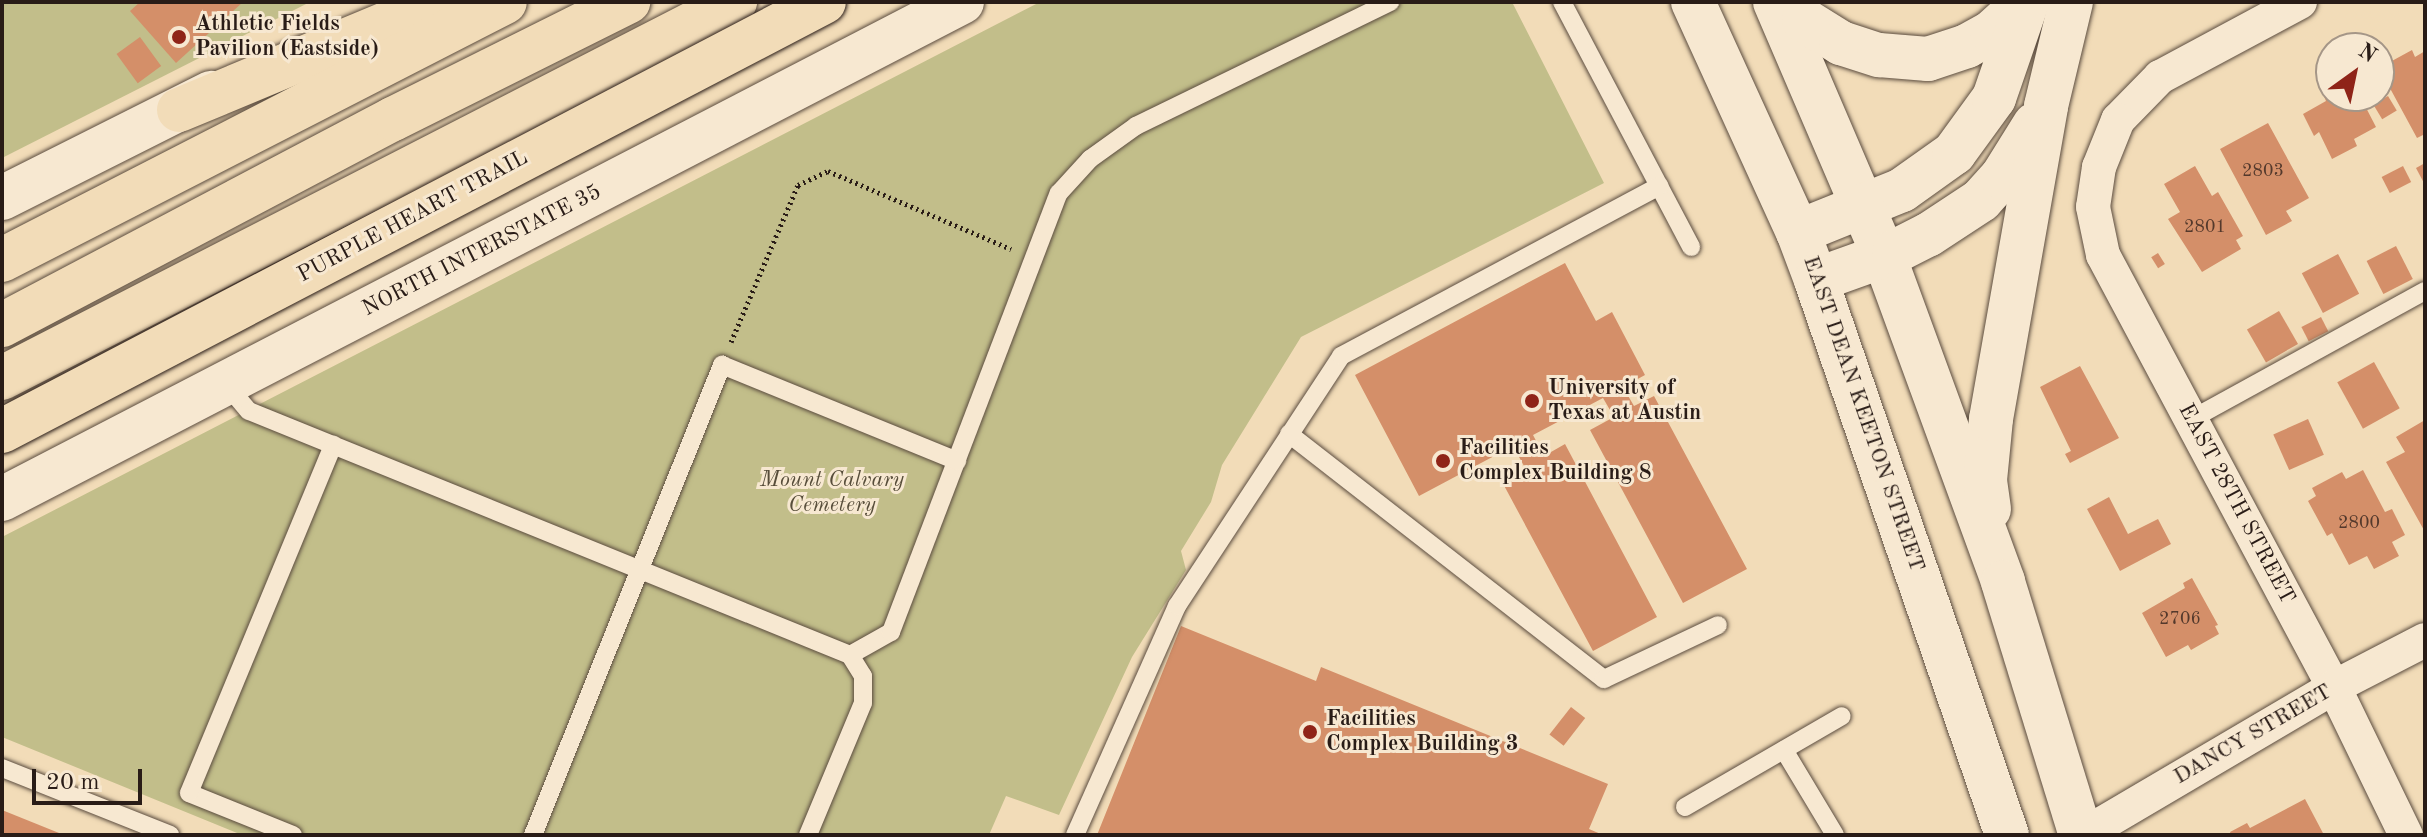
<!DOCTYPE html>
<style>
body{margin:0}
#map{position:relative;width:2427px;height:837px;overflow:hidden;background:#f2dcb8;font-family:"Old Standard TT",serif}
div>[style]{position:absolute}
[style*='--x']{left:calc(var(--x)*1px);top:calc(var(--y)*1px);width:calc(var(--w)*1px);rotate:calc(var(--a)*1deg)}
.green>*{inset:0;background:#c2be8a}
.building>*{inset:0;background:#d48f69;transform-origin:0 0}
.path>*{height:5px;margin-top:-2.5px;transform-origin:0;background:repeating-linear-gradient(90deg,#291c17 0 2px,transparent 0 6px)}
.roads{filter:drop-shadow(0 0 2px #5b4c3f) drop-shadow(0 0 2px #5b4c3f)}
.lane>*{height:18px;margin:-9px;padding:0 9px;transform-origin:9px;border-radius:9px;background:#f7e8d1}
.street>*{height:34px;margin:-17px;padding:0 17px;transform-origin:17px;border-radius:17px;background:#f7e8d1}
.secondary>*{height:44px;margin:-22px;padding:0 22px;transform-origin:22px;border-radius:22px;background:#f7e8d1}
.highway>*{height:44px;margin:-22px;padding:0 22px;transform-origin:22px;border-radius:22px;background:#f2dcb8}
.bridges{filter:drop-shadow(0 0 2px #291c17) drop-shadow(0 0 2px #291c17)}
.highway-bridge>*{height:44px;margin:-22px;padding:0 22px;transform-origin:22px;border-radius:22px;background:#f2dcb8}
.dots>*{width:22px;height:22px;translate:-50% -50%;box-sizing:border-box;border:4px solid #f7e8d1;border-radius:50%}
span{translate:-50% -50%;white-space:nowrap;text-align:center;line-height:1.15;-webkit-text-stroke:6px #f7e8d1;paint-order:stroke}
.number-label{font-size:18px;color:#54392c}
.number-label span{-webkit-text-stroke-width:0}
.poi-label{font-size:22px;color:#291c17;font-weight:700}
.left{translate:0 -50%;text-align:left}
.street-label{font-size:22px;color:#291c17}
.park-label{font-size:22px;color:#574d3a;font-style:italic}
.frame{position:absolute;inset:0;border:4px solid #291c17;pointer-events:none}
.north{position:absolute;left:2315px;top:32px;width:80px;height:80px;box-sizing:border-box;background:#f7e8d1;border:2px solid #a59687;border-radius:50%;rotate:33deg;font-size:22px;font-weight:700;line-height:32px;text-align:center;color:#291c17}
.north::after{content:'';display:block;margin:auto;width:28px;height:36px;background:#8f2418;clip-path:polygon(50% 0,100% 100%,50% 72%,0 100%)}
.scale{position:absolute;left:32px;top:769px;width:110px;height:36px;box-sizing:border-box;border:4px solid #291c17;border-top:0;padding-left:10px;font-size:24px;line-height:28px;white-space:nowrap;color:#291c17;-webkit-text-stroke:6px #f7e8d1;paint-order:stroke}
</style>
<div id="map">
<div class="green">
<i style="clip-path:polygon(2px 2px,310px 2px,2px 158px)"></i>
<i style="clip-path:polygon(1040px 2px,1512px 2px,1604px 183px,1301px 337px,1222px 465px,1211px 502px,1181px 551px,1186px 570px,1132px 657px,1059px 815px,1006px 796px,989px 835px,242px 835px,2px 737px,2px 537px)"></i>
</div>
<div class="building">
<i style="clip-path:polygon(140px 2px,243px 2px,176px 63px,130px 11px)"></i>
<i style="left:140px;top:37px;width:36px;height:29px;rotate:54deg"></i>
<i style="clip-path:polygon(2412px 50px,2415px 57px,2425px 51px,2425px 134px,2417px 138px,2379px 68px)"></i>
<i style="clip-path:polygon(2331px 89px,2331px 96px,2371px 96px,2362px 100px,2376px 127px,2354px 139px,2357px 146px,2332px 159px,2319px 132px,2314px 136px,2303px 114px,2326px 101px,2323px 94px)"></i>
<i style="left:2388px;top:96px;width:17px;height:17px;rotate:59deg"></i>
<i style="clip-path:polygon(2268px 123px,2309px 198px,2286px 211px,2292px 221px,2266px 235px,2220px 149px)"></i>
<i style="clip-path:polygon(2425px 163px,2425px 185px,2416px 168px)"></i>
<i style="clip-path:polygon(2195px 166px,2212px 196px,2218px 192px,2243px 236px,2236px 240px,2241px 249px,2202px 272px,2168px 219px,2180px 212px,2164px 184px)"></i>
<i style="left:2403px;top:166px;width:18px;height:24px;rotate:63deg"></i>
<i style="left:2396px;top:246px;width:37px;height:33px;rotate:63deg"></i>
<i style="left:2158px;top:253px;width:13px;height:8px;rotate:58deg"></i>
<i style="left:2338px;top:254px;width:45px;height:41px;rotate:62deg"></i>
<i style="clip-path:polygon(1565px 263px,1596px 321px,1612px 312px,1645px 375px,1623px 387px,1634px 406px,1654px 396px,1747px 569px,1683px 603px,1590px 430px,1614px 417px,1603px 398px,1533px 435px,1544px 456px,1565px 444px,1657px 617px,1593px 651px,1500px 478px,1524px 466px,1513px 446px,1419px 496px,1355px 375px)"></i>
<i style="left:2279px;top:311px;width:38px;height:37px;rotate:60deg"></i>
<i style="left:2321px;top:317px;width:16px;height:22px;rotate:63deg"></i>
<i style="left:2374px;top:362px;width:53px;height:42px;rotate:61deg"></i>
<i style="clip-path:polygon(2080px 366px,2119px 438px,2070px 463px,2065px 454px,2071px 451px,2040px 387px)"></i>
<i style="left:2308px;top:419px;width:39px;height:38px;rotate:66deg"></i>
<i style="clip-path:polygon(2425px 420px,2425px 532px,2386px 462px,2405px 452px,2396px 437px)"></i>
<i style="clip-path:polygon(2363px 470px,2385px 512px,2392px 509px,2405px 535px,2392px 542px,2399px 556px,2374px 569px,2367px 556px,2349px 565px,2332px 533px,2327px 536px,2308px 501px,2316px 496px,2312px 488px,2342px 472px,2346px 479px)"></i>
<i style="clip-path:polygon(2109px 497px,2128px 534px,2158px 519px,2171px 544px,2120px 571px,2087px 509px)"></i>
<i style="clip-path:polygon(2192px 578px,2218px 625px,2215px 626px,2219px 634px,2191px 650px,2188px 645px,2166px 657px,2142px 613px,2185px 588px,2183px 583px)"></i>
<i style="clip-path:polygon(1181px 626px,1316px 681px,1321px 667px,1608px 784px,1589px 829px,1603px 835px,1097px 835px)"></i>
<i style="left:1571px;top:707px;width:18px;height:35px;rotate:38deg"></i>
<i style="clip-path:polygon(2305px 799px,2324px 835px,2231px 835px,2230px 832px,2247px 823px,2250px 828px)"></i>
<i style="clip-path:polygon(2px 810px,64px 835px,2px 835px)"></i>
</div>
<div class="path">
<i style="--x:731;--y:342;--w:171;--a:-66.9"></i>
<i style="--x:798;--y:185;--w:33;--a:-25"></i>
<i style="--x:828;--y:171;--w:199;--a:23.1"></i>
</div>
<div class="roads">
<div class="lane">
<i style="--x:1562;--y:2;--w:277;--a:62.2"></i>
<i style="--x:226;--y:384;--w:35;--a:50"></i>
<i style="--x:249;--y:411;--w:649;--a:22.1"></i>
<i style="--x:850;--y:655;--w:47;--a:-29.3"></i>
<i style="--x:891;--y:632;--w:470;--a:-69.1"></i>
<i style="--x:1059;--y:193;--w:46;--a:-47.6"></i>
<i style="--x:1090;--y:159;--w:57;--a:-35.7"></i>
<i style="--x:1136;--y:126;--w:283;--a:-26"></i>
<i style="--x:2190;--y:420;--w:268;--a:-28.8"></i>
<i style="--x:1289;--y:434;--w:399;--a:37.9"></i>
<i style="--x:1604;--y:679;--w:126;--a:-25.3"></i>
<i style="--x:1784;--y:750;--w:99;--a:59"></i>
<i style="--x:2;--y:768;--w:181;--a:21.7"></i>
<i style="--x:1685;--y:807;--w:181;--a:-30.1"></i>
<i style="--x:293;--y:835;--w:112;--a:-158"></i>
<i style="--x:189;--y:793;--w:377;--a:-67.5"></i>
<i style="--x:533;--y:835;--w:507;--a:-68.09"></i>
<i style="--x:722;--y:365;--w:254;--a:22.2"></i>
<i style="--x:808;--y:835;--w:143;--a:-67.4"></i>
<i style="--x:863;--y:703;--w:27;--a:-90"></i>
<i style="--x:863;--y:676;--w:25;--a:-122"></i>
<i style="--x:1075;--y:835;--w:251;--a:-66"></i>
<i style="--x:1177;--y:606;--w:299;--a:-56.7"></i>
<i style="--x:1341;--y:356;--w:361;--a:-28.1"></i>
</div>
<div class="street">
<i style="--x:2300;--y:2;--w:159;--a:151.8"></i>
<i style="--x:2160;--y:77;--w:60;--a:134.3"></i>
<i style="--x:2118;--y:120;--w:51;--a:112"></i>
<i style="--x:2099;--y:167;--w:40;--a:98.5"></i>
<i style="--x:2093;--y:207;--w:49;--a:78.2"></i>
<i style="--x:2103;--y:255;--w:490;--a:61.9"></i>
<i style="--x:2334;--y:687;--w:165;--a:64.1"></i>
<i style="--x:2083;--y:835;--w:291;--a:-30.5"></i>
<i style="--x:2334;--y:687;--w:102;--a:-27.3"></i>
</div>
<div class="secondary">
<i style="--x:1693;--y:2;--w:253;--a:65.5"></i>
<i style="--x:1798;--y:232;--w:51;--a:69.4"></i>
<i style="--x:1816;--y:280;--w:587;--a:71.01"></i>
<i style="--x:1775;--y:2;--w:276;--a:66.8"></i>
<i style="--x:1884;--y:256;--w:347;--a:69.9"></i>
<i style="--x:2003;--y:582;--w:265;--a:72.9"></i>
<i style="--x:1785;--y:2;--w:26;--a:43"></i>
<i style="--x:1804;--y:20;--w:44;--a:31.9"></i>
<i style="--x:1841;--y:43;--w:40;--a:18"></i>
<i style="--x:1879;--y:55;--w:49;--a:4.7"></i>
<i style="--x:1928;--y:59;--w:41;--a:-18.4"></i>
<i style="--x:1967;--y:46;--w:29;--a:-29"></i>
<i style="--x:1992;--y:32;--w:45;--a:-42.3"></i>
<i style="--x:2;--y:198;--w:234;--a:-26.7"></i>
<i style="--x:1798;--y:232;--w:112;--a:-22"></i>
<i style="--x:1902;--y:190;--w:64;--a:-35.4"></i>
<i style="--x:1954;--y:153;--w:68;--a:-54"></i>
<i style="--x:1994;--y:98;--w:102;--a:-71"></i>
<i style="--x:1816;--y:280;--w:83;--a:-19.7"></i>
<i style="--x:1894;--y:252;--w:38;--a:-27"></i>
<i style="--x:1928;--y:235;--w:64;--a:-33.4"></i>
<i style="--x:1981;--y:200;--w:31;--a:-48"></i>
<i style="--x:2002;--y:177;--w:62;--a:-58.1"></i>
<i style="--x:2;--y:499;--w:1081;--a:-27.37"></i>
<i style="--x:1989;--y:509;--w:29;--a:-98"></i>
<i style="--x:1985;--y:480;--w:61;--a:-84.4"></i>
<i style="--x:1991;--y:419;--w:318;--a:-80"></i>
<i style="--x:2046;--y:106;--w:107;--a:-76.5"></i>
</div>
<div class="highway">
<i style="--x:179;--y:110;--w:281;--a:-22.6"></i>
<i style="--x:2;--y:260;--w:565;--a:-27.15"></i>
<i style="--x:2;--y:325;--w:442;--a:-27.8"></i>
<i style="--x:393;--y:119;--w:263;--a:-26.5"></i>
<i style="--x:2;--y:378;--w:824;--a:-27.16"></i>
</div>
</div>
<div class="bridges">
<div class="highway-bridge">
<i style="--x:2;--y:431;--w:927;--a:-27.56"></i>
</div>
</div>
<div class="dots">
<i style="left:179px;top:37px;background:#8f2418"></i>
<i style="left:1532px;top:401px;background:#8f2418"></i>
<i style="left:1443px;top:461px;background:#8f2418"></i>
<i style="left:1310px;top:732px;background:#8f2418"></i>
</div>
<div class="number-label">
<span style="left:2263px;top:171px">2803</span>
<span style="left:2205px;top:227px">2801</span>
<span style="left:2359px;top:523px">2800</span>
<span style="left:2180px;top:619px">2706</span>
</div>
<div class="poi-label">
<span class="left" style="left:195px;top:37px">Athletic Fields<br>Pavilion (Eastside)</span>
<span class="left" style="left:1548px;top:401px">University of<br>Texas at Austin</span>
<span class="left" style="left:1459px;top:461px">Facilities<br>Complex Building 8</span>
<span class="left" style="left:1326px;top:732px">Facilities<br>Complex Building 3</span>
</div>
<div class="street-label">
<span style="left:413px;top:217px;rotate:-28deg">PURPLE HEART TRAIL</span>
<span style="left:482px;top:251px;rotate:-27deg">NORTH INTERSTATE 35</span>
<span style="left:1863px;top:414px;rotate:71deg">EAST DEAN KEETON STREET</span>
<span style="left:2236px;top:504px;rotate:62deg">EAST 28TH STREET</span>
<span style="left:2253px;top:735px;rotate:-30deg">DANCY STREET</span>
</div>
<div class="park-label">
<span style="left:832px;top:493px">Mount Calvary<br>Cemetery</span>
</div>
<div class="frame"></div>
<div class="north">N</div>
<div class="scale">20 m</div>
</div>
